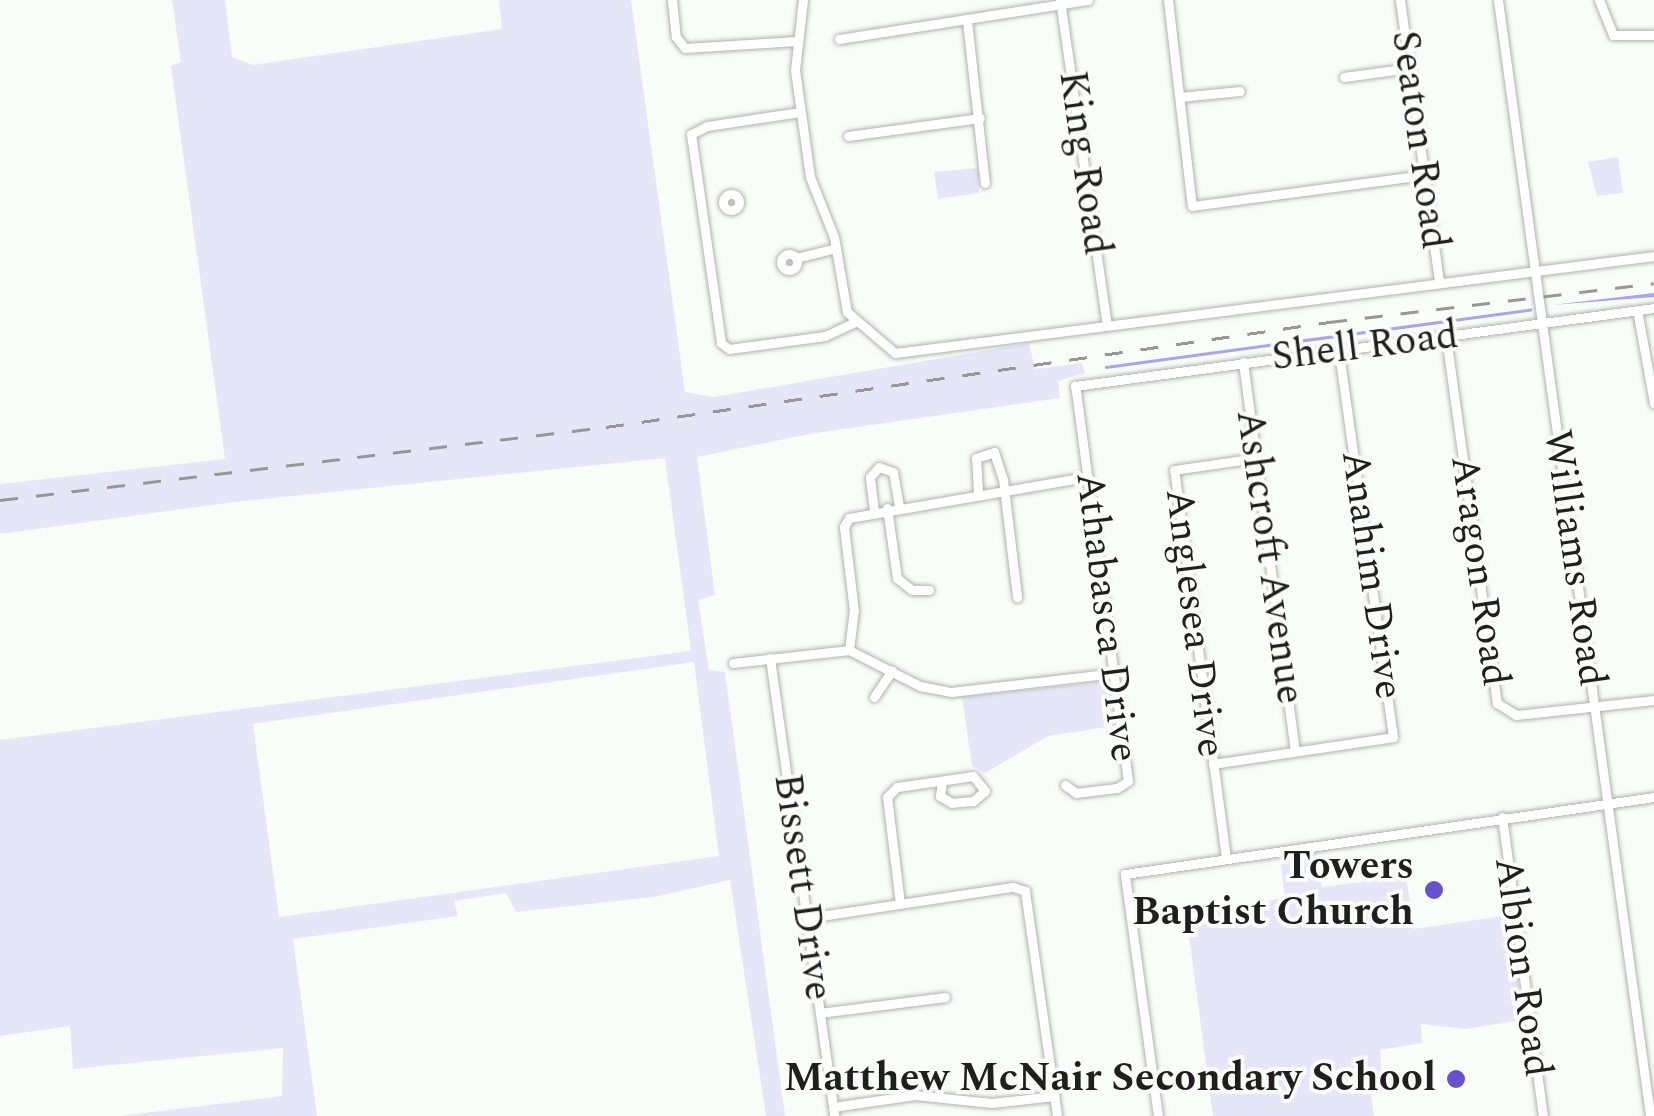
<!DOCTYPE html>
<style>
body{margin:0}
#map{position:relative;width:1654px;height:1116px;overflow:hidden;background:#f9fdf8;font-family:Spectral,serif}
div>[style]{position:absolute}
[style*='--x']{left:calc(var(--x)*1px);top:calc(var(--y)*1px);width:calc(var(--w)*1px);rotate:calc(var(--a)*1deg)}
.green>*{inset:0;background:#e6e6f8}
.water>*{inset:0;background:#a9a5e8}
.stream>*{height:2.5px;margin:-1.25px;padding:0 1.25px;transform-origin:1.25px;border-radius:1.25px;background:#a9a5e8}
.roads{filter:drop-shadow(0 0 2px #afb2ae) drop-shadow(0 0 2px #afb2ae)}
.minor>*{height:9px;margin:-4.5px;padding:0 4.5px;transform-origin:4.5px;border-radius:4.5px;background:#fff}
.minor>.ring{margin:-4.5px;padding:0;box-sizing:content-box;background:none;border:9px solid #fff;border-radius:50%}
.rail>*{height:2.5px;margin-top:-1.25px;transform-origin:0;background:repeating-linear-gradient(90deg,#969895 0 18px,transparent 0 36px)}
.dots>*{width:28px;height:28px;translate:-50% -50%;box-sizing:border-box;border:5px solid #f9fdf8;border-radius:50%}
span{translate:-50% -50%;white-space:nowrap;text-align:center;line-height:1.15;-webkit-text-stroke:8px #f9fdf8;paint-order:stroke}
.street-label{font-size:40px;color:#1e1f1e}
.poi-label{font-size:40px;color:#1e1f1e;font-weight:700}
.right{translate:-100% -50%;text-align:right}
</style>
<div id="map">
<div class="green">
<i style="clip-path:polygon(evenodd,172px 0,225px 0,232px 57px,253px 65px,502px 29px,499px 0,631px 0,685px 392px,713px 397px,1029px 343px,1035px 369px,1082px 363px,1085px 373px,1058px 381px,1060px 398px,809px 434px,697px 457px,715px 595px,698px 600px,709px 670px,725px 672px,785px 1116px,766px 1116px,730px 880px,654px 897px,516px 912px,506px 893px,454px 901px,458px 916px,293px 939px,317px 1116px,120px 1116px,282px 1096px,283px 1048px,73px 1069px,70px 1026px,0 1036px,0 740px,691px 651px,665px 458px,234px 502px,0 534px,0 484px,225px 459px,171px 66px,181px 62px,172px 0,694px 662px,719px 856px,279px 917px,253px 724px,694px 662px)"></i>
<i style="clip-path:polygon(1618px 157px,1623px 193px,1597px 196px,1588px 162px)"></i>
<i style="clip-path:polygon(978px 168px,979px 193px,938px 199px,934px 172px)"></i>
<i style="clip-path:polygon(1107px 681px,1113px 726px,1048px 736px,985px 773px,972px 766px,962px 697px)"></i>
<i style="clip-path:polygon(1316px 853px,1322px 887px,1406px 876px,1414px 929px,1510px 915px,1523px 1020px,1466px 1029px,1421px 1024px,1422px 1043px,1380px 1050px,1383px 1092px,1371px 1095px,1374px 1116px,1213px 1116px,1186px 913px,1285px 898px,1280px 856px)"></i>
</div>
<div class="water">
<i style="clip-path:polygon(1654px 293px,1654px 297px,1552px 305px)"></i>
</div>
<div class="stream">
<i style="--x:1106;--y:367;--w:428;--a:-7.7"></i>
</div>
<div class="roads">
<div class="minor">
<i style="--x:672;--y:0;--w:37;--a:84"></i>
<i style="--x:676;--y:37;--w:14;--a:51"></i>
<i style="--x:685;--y:48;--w:112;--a:-3.6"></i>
<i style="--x:803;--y:0;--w:70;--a:96.5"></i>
<i style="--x:795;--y:70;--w:108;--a:82"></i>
<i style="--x:810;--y:177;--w:65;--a:68.2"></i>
<i style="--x:834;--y:237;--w:76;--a:80.2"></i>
<i style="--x:847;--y:312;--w:63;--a:40.5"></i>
<i style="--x:895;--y:353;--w:765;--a:-7.28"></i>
<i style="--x:1060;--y:0;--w:328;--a:81.8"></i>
<i style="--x:1168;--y:0;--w:207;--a:83.4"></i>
<i style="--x:1192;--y:206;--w:235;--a:-7.6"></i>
<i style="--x:1400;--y:0;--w:283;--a:82.1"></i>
<i style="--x:1498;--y:0;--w:1126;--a:82.24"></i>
<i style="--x:1599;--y:0;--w:38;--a:68"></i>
<i style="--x:1613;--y:35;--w:41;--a:0"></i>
<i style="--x:967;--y:21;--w:163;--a:83.7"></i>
<i style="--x:839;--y:39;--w:252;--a:-8.9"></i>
<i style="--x:1344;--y:77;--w:66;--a:-7.9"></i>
<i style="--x:1180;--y:97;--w:60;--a:-5.7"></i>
<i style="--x:800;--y:112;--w:94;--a:171.4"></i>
<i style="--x:707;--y:126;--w:18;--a:153"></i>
<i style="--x:691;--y:134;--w:211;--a:81.8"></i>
<i style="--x:721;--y:343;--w:10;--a:37"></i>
<i style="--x:729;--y:349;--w:97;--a:-7.7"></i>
<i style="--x:825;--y:336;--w:31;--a:-25"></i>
<i style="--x:848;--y:136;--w:133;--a:-7.8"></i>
<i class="ring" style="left:723px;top:194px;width:7px;height:7px"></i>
<i class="ring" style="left:781px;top:254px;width:7px;height:7px"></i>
<i style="--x:796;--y:258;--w:41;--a:-14"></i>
<i style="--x:1637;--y:310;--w:95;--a:79.6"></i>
<i style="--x:1446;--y:337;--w:370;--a:82.1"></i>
<i style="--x:1497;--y:703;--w:22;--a:32"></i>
<i style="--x:1516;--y:715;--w:139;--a:-6.2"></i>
<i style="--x:1243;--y:362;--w:392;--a:82.4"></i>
<i style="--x:978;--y:493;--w:35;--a:-93"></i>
<i style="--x:976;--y:458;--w:19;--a:-18"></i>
<i style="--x:994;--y:452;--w:28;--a:72"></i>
<i style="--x:1003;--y:479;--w:119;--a:83.2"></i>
<i style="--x:887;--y:508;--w:71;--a:81.9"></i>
<i style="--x:897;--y:578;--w:19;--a:39"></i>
<i style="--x:912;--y:590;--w:17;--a:0"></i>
<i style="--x:874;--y:511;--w:34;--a:-97"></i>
<i style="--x:870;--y:477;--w:13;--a:-48"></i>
<i style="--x:879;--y:467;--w:15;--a:20"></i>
<i style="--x:893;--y:472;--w:35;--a:80"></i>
<i style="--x:849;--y:650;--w:39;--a:-83"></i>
<i style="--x:854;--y:611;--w:85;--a:-96.8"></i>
<i style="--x:844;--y:527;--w:10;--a:-61"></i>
<i style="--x:849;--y:518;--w:242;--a:-9.8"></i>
<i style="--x:770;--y:658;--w:462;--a:82"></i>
<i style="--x:733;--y:663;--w:117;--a:-6.4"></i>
<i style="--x:849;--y:650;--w:80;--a:26.9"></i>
<i style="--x:920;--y:686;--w:32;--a:11"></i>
<i style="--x:951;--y:692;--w:164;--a:-6.6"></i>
<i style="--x:874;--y:697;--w:32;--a:-56"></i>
<i style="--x:1213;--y:764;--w:182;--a:-8.5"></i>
<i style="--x:1393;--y:737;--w:390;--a:-98"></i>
<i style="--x:1065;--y:785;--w:14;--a:36"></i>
<i style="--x:1076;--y:793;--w:41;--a:-7"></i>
<i style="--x:1117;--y:788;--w:13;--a:-32"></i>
<i style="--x:1128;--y:781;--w:399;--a:-97.6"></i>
<i style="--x:1075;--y:386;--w:584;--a:-7.67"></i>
<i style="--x:1502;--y:817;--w:302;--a:82.2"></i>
<i style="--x:1226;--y:858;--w:391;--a:-97.6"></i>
<i style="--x:1174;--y:470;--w:83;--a:-8.3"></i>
<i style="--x:900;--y:904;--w:108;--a:-96.9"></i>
<i style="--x:887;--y:797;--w:14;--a:-45"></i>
<i style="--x:897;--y:787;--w:77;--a:-8.2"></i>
<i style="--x:973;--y:776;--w:19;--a:51"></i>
<i style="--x:985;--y:791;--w:16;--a:140"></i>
<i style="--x:973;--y:801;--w:21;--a:175"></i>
<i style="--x:952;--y:803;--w:14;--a:-150"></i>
<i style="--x:940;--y:796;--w:15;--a:-82"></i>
<i style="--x:807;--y:918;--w:208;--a:-8.6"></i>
<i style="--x:1013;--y:887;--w:13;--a:18"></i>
<i style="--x:1025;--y:891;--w:227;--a:81.9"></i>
<i style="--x:820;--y:1013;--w:126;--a:-7.3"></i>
<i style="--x:833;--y:1107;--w:83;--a:-8.3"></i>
<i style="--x:915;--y:1095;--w:77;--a:5.9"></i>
<i style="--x:992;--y:1103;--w:63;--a:-6.3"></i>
<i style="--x:1158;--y:1116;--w:244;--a:-97.8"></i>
<i style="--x:1125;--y:874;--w:535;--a:-8.28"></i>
</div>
</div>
<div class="rail">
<i style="--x:0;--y:500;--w:610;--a:-6.87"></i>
<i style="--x:606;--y:427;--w:731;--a:-8.26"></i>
<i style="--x:1329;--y:322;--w:327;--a:-6.8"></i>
</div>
<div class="dots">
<i style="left:1434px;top:890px;background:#6851cb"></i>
<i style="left:1456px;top:1079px;background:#6851cb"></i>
</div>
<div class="street-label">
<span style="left:1419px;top:140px;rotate:82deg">Seaton Road</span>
<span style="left:1084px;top:163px;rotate:82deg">King Road</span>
<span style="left:1365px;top:347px;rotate:-7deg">Shell Road</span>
<span style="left:1269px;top:557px;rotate:82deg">Ashcroft Avenue</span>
<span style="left:1574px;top:558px;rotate:82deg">Williams Road</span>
<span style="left:1479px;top:571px;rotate:82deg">Aragon Road</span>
<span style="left:1371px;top:575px;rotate:82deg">Anahim Drive</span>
<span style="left:1106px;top:617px;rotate:83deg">Athabasca Drive</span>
<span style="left:1194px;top:623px;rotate:83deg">Anglesea Drive</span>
<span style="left:802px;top:887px;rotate:82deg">Bissett Drive</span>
<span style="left:1522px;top:967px;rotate:82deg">Albion Road</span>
</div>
<div class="poi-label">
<span class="right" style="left:1414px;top:890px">Towers<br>Baptist Church</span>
<span class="right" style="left:1436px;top:1079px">Matthew McNair Secondary School</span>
</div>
</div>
